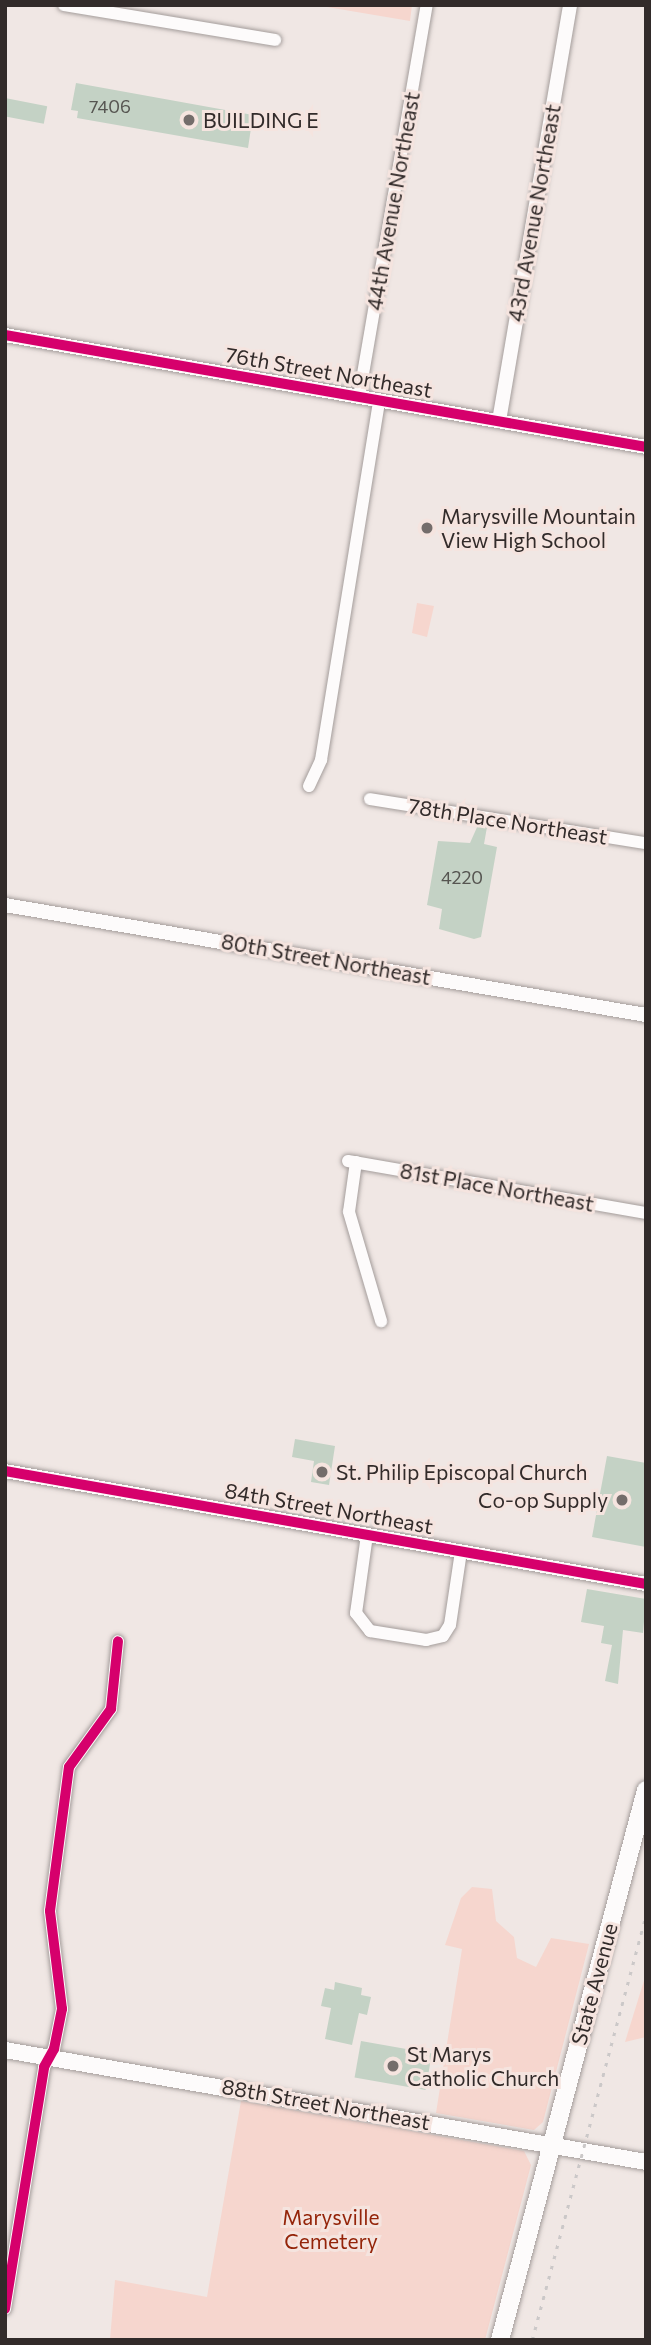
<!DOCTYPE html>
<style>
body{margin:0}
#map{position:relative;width:651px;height:2345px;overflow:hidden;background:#f0e7e4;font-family:Commissioner,sans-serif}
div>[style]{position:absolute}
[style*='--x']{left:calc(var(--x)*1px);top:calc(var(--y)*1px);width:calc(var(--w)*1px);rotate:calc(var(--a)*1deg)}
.green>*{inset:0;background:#f6d6ce}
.building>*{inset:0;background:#c4d2c5;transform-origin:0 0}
.roads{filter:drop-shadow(0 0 2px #a49d9b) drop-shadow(0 0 2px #a49d9b)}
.minor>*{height:12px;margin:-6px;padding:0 6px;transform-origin:6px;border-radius:6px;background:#fdfbfb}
.tertiary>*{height:14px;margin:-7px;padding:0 7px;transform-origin:7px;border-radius:7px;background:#fdfbfb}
.secondary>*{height:16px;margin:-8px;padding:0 8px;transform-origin:8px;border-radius:8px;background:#fdfbfb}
.primary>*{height:18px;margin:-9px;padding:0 9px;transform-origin:9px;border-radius:9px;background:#fdfbfb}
.rail>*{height:2.5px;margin-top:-1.25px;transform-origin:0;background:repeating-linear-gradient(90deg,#cbc8c8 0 3.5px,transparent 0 10.5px)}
.cycleway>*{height:10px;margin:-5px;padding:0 5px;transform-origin:5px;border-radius:5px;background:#d6006c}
.dots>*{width:19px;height:19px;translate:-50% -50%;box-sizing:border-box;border:4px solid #f5e4df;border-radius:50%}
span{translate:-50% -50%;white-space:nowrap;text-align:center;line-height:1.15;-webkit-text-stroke:6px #f5e4df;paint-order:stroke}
.number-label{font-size:18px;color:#565551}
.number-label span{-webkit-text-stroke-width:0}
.poi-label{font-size:21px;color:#322b2a}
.left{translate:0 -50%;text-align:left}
.right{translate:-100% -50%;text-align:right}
.street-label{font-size:21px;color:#322b2a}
.park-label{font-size:21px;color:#942409}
.frame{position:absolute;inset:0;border:7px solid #322b2a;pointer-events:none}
</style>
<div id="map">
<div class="green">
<i style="clip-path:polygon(361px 5px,412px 5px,410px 21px,327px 7px)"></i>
<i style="clip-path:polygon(417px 603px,434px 606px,427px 637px,412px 633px)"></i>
<i style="clip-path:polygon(472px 1887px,492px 1889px,496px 1921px,514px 1937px,517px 1958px,536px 1967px,551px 1938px,589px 1944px,543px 2122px,534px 2130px,436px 2113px,462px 1949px,445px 1945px,461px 1898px)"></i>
<i style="clip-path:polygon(646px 1974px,646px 2037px,625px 2042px)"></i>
<i style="clip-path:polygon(241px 2101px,524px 2151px,531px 2165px,485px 2340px,110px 2340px,115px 2280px,207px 2297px)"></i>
</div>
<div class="building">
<i style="clip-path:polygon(76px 83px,253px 115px,248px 148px,77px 118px,78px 111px,71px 110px)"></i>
<i style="left:5px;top:98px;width:43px;height:18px;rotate:11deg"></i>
<i style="clip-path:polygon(478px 825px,487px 827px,484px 844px,497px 847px,481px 937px,474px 939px,439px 929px,442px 909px,427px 905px,438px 841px,470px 843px)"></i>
<i style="clip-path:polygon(295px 1439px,335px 1446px,329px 1485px,311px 1482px,314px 1461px,292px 1457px)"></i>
<i style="clip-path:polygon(607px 1456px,646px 1463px,646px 1547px,592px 1537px)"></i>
<i style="clip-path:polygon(587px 1589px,646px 1599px,643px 1633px,623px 1630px,618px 1684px,605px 1681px,612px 1645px,601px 1643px,604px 1626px,581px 1622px)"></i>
<i style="clip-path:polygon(335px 1982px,362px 1988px,361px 1995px,371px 1997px,367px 2015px,359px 2013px,352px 2045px,325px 2039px,331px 2008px,321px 2006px,325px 1988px,334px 1990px)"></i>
<i style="left:361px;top:2041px;width:72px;height:37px;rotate:10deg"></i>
</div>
<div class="roads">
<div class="minor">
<i style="--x:64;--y:5;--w:214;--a:9.4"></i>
<i style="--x:359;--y:397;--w:398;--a:-80.2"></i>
<i style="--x:309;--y:786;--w:29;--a:-65"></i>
<i style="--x:321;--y:760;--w:364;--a:-80.8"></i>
<i style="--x:370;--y:799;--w:279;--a:9.1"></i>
<i style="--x:348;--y:1161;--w:303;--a:9.9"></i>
<i style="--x:356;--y:1162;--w:50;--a:98"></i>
<i style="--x:349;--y:1212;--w:114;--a:73.6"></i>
<i style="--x:367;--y:1535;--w:79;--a:98"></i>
<i style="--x:356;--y:1613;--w:23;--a:52"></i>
<i style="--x:370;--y:1631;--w:57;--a:9.1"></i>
<i style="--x:426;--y:1640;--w:17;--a:-13"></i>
<i style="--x:443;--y:1636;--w:13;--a:-58"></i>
<i style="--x:450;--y:1625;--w:75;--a:-81.5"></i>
<i style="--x:5;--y:2309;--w:245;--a:-80.8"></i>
<i style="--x:44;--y:2067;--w:21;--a:-61"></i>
<i style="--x:54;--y:2049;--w:41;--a:-78.7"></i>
<i style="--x:62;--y:2009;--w:99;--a:-97"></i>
<i style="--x:50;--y:1911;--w:145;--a:-82.5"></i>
<i style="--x:69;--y:1767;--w:72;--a:-54.1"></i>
<i style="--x:111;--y:1709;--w:68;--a:-84.1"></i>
</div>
<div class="tertiary">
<i style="--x:5;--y:335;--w:651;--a:9.91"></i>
<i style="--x:499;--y:421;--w:422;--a:-80.3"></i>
<i style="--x:5;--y:905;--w:650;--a:9.74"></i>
<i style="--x:5;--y:1471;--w:651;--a:10"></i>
</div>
<div class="secondary">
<i style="--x:5;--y:2050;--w:651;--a:9.91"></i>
</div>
<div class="primary">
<i style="--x:500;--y:2340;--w:569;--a:-75.13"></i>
</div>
</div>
<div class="rail">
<i style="--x:532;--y:2340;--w:439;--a:-75"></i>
</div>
<div class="cycleway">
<i style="--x:5;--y:335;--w:651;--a:9.91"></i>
<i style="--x:5;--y:1471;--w:651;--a:10"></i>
<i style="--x:5;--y:2309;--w:245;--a:-80.8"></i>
<i style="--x:44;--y:2067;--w:21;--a:-61"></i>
<i style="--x:54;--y:2049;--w:41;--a:-78.7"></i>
<i style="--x:62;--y:2009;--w:99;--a:-97"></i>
<i style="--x:50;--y:1911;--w:145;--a:-82.5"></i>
<i style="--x:69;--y:1767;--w:72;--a:-54.1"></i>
<i style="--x:111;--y:1709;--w:68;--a:-84.1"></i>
</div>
<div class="dots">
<i style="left:189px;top:120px;background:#746d6b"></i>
<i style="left:427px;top:528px;background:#746d6b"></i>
<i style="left:322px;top:1472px;background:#746d6b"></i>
<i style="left:622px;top:1500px;background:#746d6b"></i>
<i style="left:393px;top:2066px;background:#746d6b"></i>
</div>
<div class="number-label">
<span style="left:110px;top:106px">7406</span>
<span style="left:462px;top:877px">4220</span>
</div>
<div class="poi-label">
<span class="left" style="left:203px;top:120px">BUILDING E</span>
<span class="left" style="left:441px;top:528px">Marysville Mountain<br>View High School</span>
<span class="left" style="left:336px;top:1472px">St. Philip Episcopal Church</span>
<span class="right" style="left:608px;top:1500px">Co-op Supply</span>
<span class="left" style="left:407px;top:2066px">St Marys<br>Catholic Church</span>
</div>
<div class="street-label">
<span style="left:393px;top:201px;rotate:-80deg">44th Avenue Northeast</span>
<span style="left:534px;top:213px;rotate:-80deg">43rd Avenue Northeast</span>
<span style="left:329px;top:372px;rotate:10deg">76th Street Northeast</span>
<span style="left:508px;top:821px;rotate:9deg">78th Place Northeast</span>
<span style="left:326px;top:959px;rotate:10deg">80th Street Northeast</span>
<span style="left:497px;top:1187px;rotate:10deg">81st Place Northeast</span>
<span style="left:329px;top:1508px;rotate:10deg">84th Street Northeast</span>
<span style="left:594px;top:1984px;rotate:-75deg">State Avenue</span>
<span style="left:326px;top:2104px;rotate:10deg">88th Street Northeast</span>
</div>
<div class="park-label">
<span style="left:331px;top:2229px">Marysville<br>Cemetery</span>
</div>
<div class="frame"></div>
</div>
